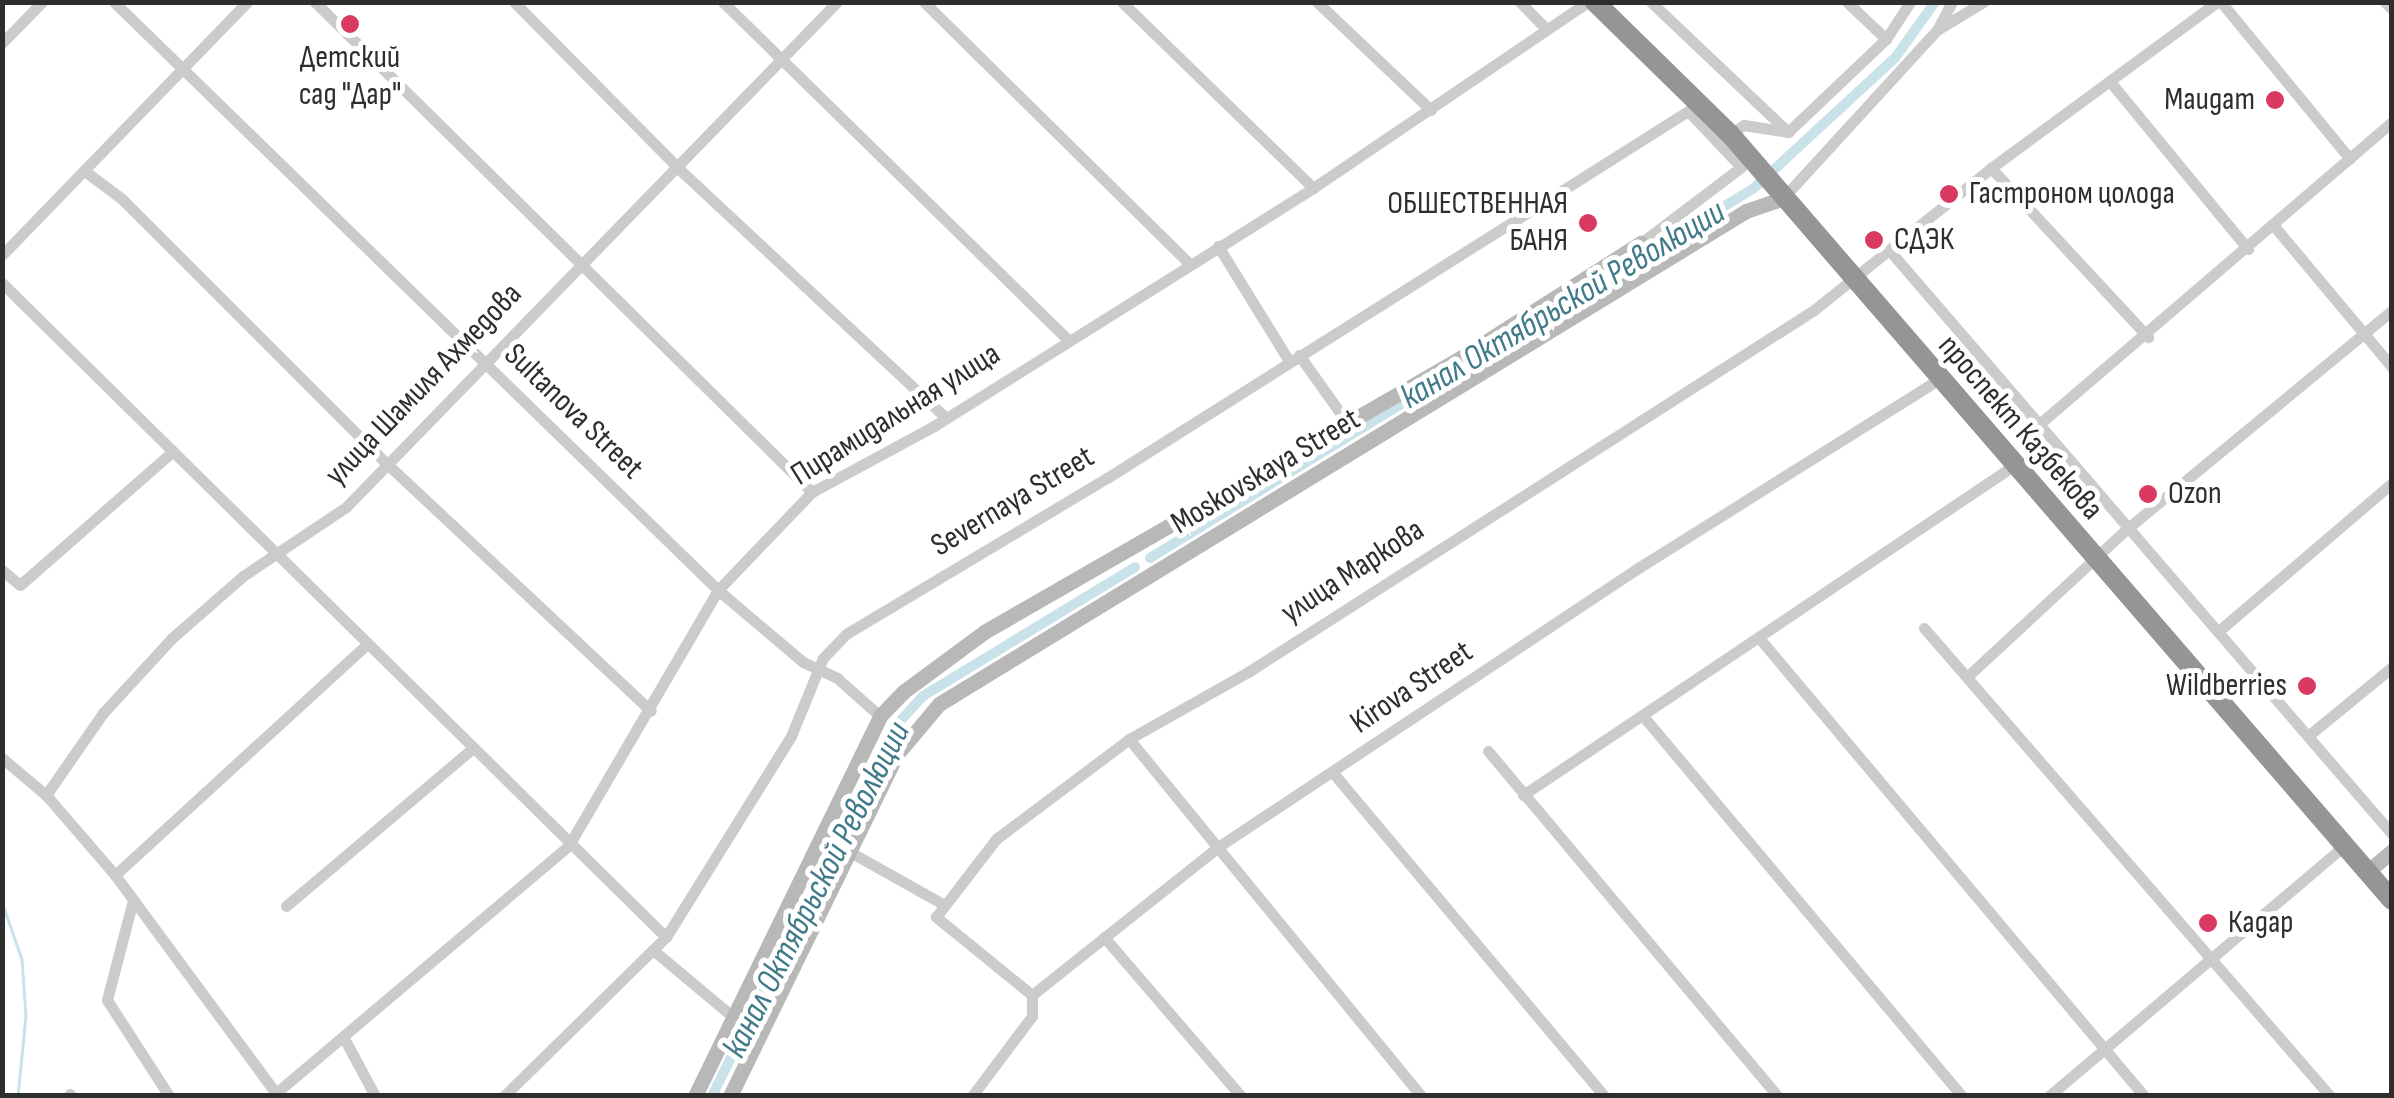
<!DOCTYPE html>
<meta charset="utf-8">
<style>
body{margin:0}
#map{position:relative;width:2394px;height:1098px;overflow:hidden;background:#fff;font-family:"Sofia Sans Condensed",sans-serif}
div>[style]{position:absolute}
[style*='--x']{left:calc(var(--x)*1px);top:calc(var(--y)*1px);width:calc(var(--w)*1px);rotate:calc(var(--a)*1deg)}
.stream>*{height:2.5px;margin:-1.25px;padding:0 1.25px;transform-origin:1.25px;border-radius:1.25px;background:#c9e2e9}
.canal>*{height:10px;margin:-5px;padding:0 5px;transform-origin:5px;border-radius:5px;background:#c9e2e9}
.street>*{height:11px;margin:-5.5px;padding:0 5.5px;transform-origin:5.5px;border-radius:5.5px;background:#cbcbcb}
.secondary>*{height:15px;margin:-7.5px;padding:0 7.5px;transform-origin:7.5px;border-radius:7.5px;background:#b8b8b8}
.highway>*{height:20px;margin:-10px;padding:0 10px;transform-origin:10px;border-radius:10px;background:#959595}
.dots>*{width:28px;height:28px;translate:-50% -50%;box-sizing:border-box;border:5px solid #fff;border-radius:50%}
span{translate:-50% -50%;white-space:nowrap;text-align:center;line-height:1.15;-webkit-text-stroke:10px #fff;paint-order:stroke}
.poi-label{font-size:32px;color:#2e2e2e}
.right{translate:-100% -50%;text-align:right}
.left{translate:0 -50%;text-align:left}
.street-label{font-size:32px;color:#2e2e2e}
.water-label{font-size:35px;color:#417b8a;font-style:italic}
.frame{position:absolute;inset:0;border:5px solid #2e2e2e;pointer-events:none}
</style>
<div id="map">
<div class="stream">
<i style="--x:2;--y:902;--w:60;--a:70.7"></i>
<i style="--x:22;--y:959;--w:57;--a:86"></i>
<i style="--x:26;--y:1016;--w:80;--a:95.7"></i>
</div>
<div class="canal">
<i style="--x:1150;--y:558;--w:708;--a:-31.49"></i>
<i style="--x:1754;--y:188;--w:192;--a:-42.7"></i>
<i style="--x:1895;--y:58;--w:69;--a:-54.5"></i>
<i style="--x:712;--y:1096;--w:409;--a:-63.7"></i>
<i style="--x:893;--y:729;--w:45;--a:-47.7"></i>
<i style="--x:923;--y:696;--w:248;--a:-31.3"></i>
</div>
<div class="street">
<i style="--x:114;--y:2;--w:843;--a:44.23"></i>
<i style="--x:718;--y:590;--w:111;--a:40.3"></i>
<i style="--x:803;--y:662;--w:38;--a:25"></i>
<i style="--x:837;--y:678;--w:57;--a:41.5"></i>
<i style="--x:315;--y:2;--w:698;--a:44.59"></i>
<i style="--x:514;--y:2;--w:233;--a:45.3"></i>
<i style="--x:678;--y:168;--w:367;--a:43"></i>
<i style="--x:723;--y:2;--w:482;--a:44.4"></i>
<i style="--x:924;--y:2;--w:372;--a:44.6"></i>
<i style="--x:1122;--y:2;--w:267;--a:44.2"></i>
<i style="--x:1317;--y:2;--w:157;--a:43.5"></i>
<i style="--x:1520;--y:2;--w:37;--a:46"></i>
<i style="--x:1651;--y:2;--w:189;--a:43.5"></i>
<i style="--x:1847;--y:2;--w:54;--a:43.5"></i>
<i style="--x:2221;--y:2;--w:203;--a:50.6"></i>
<i style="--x:2385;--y:2;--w:10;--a:45"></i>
<i style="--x:1937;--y:30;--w:54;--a:-31.3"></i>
<i style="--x:2;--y:43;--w:57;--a:-45.7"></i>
<i style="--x:2112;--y:84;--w:214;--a:50.5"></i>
<i style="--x:1730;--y:134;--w:17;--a:-33"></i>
<i style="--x:1744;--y:125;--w:45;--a:9"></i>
<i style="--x:1788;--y:132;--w:135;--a:-43.5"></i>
<i style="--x:1886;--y:39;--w:44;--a:-57"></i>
<i style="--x:1991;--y:168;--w:231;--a:47.1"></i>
<i style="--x:86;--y:172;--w:45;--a:36.9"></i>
<i style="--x:122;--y:199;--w:372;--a:45"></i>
<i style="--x:385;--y:462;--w:364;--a:43.1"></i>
<i style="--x:1783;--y:198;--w:228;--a:-47.5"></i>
<i style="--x:1937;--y:30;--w:32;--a:-62"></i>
<i style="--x:2274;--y:226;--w:184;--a:50.1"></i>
<i style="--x:1641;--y:243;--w:126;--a:-37.2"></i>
<i style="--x:1741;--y:167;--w:77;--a:-133.4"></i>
<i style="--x:1218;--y:246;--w:135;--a:58.3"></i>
<i style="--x:1889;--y:250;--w:771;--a:49.26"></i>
<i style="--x:2;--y:255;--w:352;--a:-45.9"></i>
<i style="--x:2;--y:283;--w:932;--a:44.57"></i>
<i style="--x:1299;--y:355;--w:81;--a:54.5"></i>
<i style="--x:2037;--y:426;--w:467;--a:-40.6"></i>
<i style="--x:2;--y:570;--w:23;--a:40"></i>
<i style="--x:20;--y:585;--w:203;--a:-41.2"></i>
<i style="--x:1924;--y:628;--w:620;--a:49.06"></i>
<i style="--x:2221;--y:629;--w:225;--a:-40.5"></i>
<i style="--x:1760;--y:639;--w:597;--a:49.96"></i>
<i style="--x:1969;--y:675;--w:217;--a:-42.8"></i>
<i style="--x:2128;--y:528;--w:342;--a:-39.5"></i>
<i style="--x:1643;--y:716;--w:496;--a:50"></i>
<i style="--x:2308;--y:736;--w:109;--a:-39.4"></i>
<i style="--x:1129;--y:739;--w:461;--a:50.7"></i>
<i style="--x:1488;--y:751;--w:451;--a:50"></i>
<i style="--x:2;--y:758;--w:57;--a:40.1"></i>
<i style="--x:46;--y:795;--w:106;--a:49.2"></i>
<i style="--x:115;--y:875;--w:275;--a:53.6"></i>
<i style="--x:1334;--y:774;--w:420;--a:50"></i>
<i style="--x:46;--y:795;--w:100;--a:-55.2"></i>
<i style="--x:103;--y:713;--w:102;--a:-47.4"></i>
<i style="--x:172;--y:638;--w:94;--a:-41.1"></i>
<i style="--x:243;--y:576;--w:124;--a:-33.8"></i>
<i style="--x:346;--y:507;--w:704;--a:-45.81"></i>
<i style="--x:1523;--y:795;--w:590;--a:-33.88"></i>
<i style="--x:850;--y:852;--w:107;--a:29.2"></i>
<i style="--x:115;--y:875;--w:342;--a:-42.5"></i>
<i style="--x:133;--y:900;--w:103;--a:104.6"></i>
<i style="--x:107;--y:1000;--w:114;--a:57.1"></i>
<i style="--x:286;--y:906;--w:243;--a:-40.2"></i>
<i style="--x:1104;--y:937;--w:210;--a:49.3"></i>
<i style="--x:653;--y:950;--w:104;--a:39.9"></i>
<i style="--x:1032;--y:995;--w:124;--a:-140.9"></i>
<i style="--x:936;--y:917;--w:98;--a:-52.4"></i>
<i style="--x:996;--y:839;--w:166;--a:-36.9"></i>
<i style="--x:1129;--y:739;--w:137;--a:-29.4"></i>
<i style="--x:1248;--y:672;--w:672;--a:-32.6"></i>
<i style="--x:1814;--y:310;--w:227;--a:-38.7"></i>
<i style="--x:1991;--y:168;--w:280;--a:-36.3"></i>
<i style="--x:345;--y:1040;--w:64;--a:61.8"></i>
<i style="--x:276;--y:1093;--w:384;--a:-40.2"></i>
<i style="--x:569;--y:845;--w:295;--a:-59.7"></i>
<i style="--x:718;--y:590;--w:136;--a:-46.2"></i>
<i style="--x:812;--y:492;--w:139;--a:-28.4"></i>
<i style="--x:934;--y:426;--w:448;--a:-32.1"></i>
<i style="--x:1313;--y:188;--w:332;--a:-34.1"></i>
<i style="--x:70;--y:1094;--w:2;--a:63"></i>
<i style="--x:504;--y:1096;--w:227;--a:-44.5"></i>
<i style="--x:666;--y:937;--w:237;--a:-58.1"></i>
<i style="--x:791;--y:736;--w:84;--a:-67.7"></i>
<i style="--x:823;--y:658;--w:33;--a:-46"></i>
<i style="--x:846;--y:634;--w:304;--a:-30.9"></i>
<i style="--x:1107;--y:478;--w:700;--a:-32.28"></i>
<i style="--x:972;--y:1096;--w:100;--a:-53.1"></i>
<i style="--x:1032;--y:1016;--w:21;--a:-90"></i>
<i style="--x:1032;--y:995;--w:238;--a:-38.5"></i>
<i style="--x:1218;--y:847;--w:501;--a:-33.59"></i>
<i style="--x:1635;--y:570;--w:358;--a:-32.1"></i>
<i style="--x:2049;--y:1096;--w:391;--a:-40.3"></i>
</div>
<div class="secondary">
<i style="--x:2367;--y:872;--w:33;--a:-40"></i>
<i style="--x:695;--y:1096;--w:423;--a:-64"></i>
<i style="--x:880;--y:716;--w:33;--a:-46"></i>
<i style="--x:903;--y:692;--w:101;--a:-36.5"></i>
<i style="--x:984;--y:632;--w:546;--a:-29.9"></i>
<i style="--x:1457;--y:360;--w:218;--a:-32.5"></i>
<i style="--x:730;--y:1096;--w:381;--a:-64"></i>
<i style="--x:897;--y:754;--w:65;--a:-50"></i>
<i style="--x:939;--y:704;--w:946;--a:-31.42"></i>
<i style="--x:1746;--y:211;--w:39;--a:-19"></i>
</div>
<div class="highway">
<i style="--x:1595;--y:2;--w:189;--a:44.4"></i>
<i style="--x:1730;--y:134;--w:1012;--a:49.17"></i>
</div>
<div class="dots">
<i style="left:350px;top:24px;background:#da3a62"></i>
<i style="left:2275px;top:100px;background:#da3a62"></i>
<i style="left:1949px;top:194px;background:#da3a62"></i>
<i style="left:1588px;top:223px;background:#da3a62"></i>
<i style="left:1874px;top:240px;background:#da3a62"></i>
<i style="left:2148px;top:494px;background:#da3a62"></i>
<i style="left:2307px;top:686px;background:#da3a62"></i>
<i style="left:2208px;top:923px;background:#da3a62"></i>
</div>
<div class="poi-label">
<span style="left:350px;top:77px">Детский<br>сад "Дар"</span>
<span class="right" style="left:2255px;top:100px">Маидат</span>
<span class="left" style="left:1969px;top:194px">Гастроном цолода</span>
<span class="right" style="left:1568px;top:223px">ОБШЕСТВЕННАЯ<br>БАНЯ</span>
<span class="left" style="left:1894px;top:240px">СДЭК</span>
<span class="left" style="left:2168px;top:494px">Ozon</span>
<span class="right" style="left:2287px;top:686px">Wildberries</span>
<span class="left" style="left:2228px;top:923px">Кадар</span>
</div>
<div class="street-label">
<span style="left:424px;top:385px;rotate:-46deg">улица Шамиля Ахмедова</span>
<span style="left:573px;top:412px;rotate:44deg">Sultanova Street</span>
<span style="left:896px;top:415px;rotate:-32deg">Пирамидальная улица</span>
<span style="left:2020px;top:428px;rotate:49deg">проспект Казбекова</span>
<span style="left:1266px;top:472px;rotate:-31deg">Moskovskaya Street</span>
<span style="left:1013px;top:502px;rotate:-31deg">Severnaya Street</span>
<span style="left:1353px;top:572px;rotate:-33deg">улица Маркова</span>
<span style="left:1412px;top:688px;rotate:-34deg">Kirova Street</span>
</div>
<div class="water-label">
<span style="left:1563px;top:305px;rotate:-31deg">канал Октябрьской Революции</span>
<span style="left:817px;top:890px;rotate:-63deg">канал Октябрьской Революции</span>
</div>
<div class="frame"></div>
</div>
